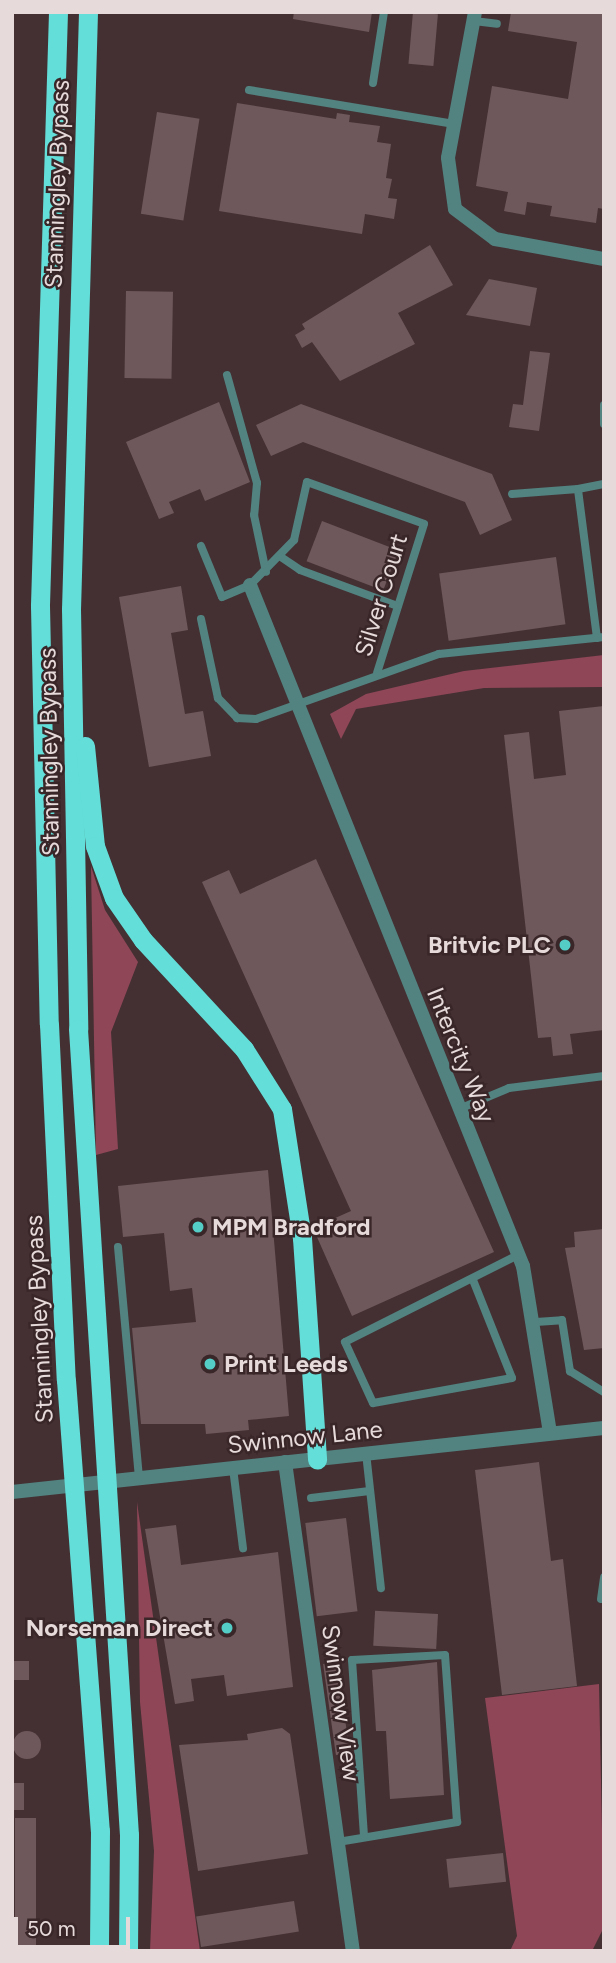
<!DOCTYPE html>
<style>
body{margin:0}
#map{position:relative;width:616px;height:1963px;overflow:hidden;background:#443033;font-family:Figtree,sans-serif}
div>[style]{position:absolute}
[style*='--x']{left:calc(var(--x)*1px);top:calc(var(--y)*1px);width:calc(var(--w)*1px);rotate:calc(var(--a)*1deg)}
.green>*{inset:0;background:#8f4657}
.building>*{inset:0;background:#6f585c;transform-origin:0 0}
.round{border-radius:50%}
.service>*{height:8px;margin:-4px;padding:0 4px;transform-origin:4px;border-radius:4px;background:#528380}
.minor>*{height:14px;margin:-7px;padding:0 7px;transform-origin:7px;border-radius:7px;background:#528380}
.tertiary>*{height:14px;margin:-7px;padding:0 7px;transform-origin:7px;border-radius:7px;background:#528380}
.trunk>*{height:19px;margin:-9.5px;padding:0 9.5px;transform-origin:9.5px;border-radius:9.5px;background:#63ded8}
.dots>*{width:19px;height:19px;translate:-50% -50%;box-sizing:border-box;border:4px solid #392629;border-radius:50%}
span{translate:-50% -50%;white-space:nowrap;text-align:center;line-height:1.15;-webkit-text-stroke:5px #392629;paint-order:stroke}
.street-label{font-size:24px;color:#e7dadb}
.poi-label{font-size:24px;color:#e7dadb;font-weight:700}
.right{translate:-100% -50%;text-align:right}
.left{translate:0 -50%;text-align:left}
.frame{position:absolute;inset:0;border:14px solid #e7dadb;pointer-events:none}
.scale{position:absolute;left:14px;top:1917px;width:116px;height:32px;box-sizing:border-box;border:4px solid #e7dadb;border-top:0;padding-left:9px;font-size:21px;line-height:24px;white-space:nowrap;color:#e7dadb;-webkit-text-stroke:5px #392629;paint-order:stroke}
</style>
<div id="map">
<div class="green">
<i style="clip-path:polygon(604px 655px,604px 687px,484px 688px,356px 709px,341px 739px,330px 714px,366px 694px,464px 671px)"></i>
<i style="clip-path:polygon(91px 866px,105px 910px,138px 962px,111px 1032px,118px 1149px,96px 1155px)"></i>
<i style="clip-path:polygon(137px 1502px,200px 1951px,150px 1951px,154px 1851px,140px 1702px)"></i>
<i style="clip-path:polygon(599px 1684px,604px 1927px,592px 1951px,510px 1951px,517px 1936px,485px 1698px)"></i>
</div>
<div class="building">
<i style="clip-path:polygon(294px 12px,372px 12px,369px 32px,293px 19px)"></i>
<i style="left:413px;top:12px;width:25px;height:52px;rotate:5deg"></i>
<i style="clip-path:polygon(511px 12px,604px 12px,604px 209px,598px 208px,596px 223px,550px 216px,552px 206px,527px 202px,525px 215px,504px 211px,508px 192px,476px 186px,492px 86px,568px 99px,577px 42px,508px 31px)"></i>
<i style="clip-path:polygon(237px 103px,336px 119px,337px 113px,350px 115px,349px 122px,380px 126px,377px 142px,391px 144px,386px 178px,392px 179px,388px 198px,397px 199px,394px 219px,365px 214px,362px 234px,219px 211px)"></i>
<i style="left:157px;top:112px;width:43px;height:103px;rotate:9deg"></i>
<i style="clip-path:polygon(430px 245px,453px 285px,398px 313px,415px 344px,340px 381px,312px 342px,302px 348px,295px 335px,305px 329px,302px 324px)"></i>
<i style="clip-path:polygon(489px 279px,537px 288px,530px 326px,466px 315px)"></i>
<i style="left:126px;top:291px;width:47px;height:87px;rotate:1deg"></i>
<i style="clip-path:polygon(530px 351px,550px 353px,539px 431px,509px 427px,513px 404px,523px 405px)"></i>
<i style="clip-path:polygon(219px 402px,250px 482px,205px 501px,200px 489px,169px 502px,174px 513px,159px 519px,126px 442px)"></i>
<i style="clip-path:polygon(301px 404px,492px 474px,512px 520px,480px 535px,465px 502px,303px 442px,271px 456px,256px 425px)"></i>
<i style="left:322px;top:521px;width:82px;height:43px;rotate:21deg"></i>
<i style="left:556px;top:557px;width:68px;height:118px;rotate:82deg"></i>
<i style="clip-path:polygon(181px 586px,188px 630px,171px 633px,185px 714px,203px 711px,211px 756px,149px 767px,119px 597px)"></i>
<i style="clip-path:polygon(604px 706px,604px 1030px,570px 1034px,573px 1054px,553px 1056px,551px 1037px,538px 1038px,504px 735px,529px 732px,534px 779px,566px 775px,559px 711px)"></i>
<i style="clip-path:polygon(316px 859px,494px 1252px,352px 1316px,313px 1228px,351px 1211px,202px 882px,229px 870px,240px 894px)"></i>
<i style="clip-path:polygon(268px 1170px,289px 1416px,248px 1420px,249px 1430px,206px 1434px,205px 1424px,141px 1424px,132px 1328px,196px 1322px,192px 1288px,170px 1291px,164px 1233px,123px 1237px,118px 1186px)"></i>
<i style="clip-path:polygon(604px 1229px,604px 1348px,584px 1350px,565px 1248px,575px 1247px,574px 1232px)"></i>
<i style="clip-path:polygon(539px 1462px,551px 1561px,563px 1559px,577px 1686px,502px 1695px,475px 1470px)"></i>
<i style="left:346px;top:1518px;width:94px;height:41px;rotate:83deg"></i>
<i style="clip-path:polygon(176px 1525px,181px 1565px,278px 1552px,293px 1687px,227px 1696px,224px 1675px,191px 1679px,194px 1701px,175px 1704px,145px 1529px)"></i>
<i style="left:438px;top:1614px;width:35px;height:63px;rotate:93deg"></i>
<i style="left:29px;top:1661px;width:19px;height:17px;rotate:90deg"></i>
<i style="left:337px;top:1662px;width:92px;height:14px;rotate:82deg"></i>
<i style="clip-path:polygon(437px 1662px,444px 1795px,390px 1799px,386px 1731px,376px 1731px,372px 1670px)"></i>
<i style="clip-path:polygon(282px 1728px,290px 1734px,308px 1854px,198px 1871px,179px 1745px,248px 1740px,247px 1734px)"></i>
<i class="round" style="left:13px;top:1731px;width:28px;height:28px"></i>
<i style="left:12px;top:1783px;width:12px;height:27px"></i>
<i style="left:15px;top:1818px;width:21px;height:128px"></i>
<i style="left:503px;top:1853px;width:29px;height:57px;rotate:84deg"></i>
<i style="left:294px;top:1901px;width:31px;height:99px;rotate:81deg"></i>
</div>
<div class="service">
<i style="--x:474;--y:21;--w:23;--a:7"></i>
<i style="--x:373;--y:83;--w:72;--a:-81.2"></i>
<i style="--x:249;--y:90;--w:208;--a:9.4"></i>
<i style="--x:227;--y:375;--w:112;--a:74.5"></i>
<i style="--x:257;--y:483;--w:32;--a:95"></i>
<i style="--x:254;--y:515;--w:58;--a:78.1"></i>
<i style="--x:604;--y:405;--w:19;--a:90"></i>
<i style="--x:512;--y:494;--w:66;--a:-4.3"></i>
<i style="--x:201;--y:546;--w:55;--a:67.6"></i>
<i style="--x:222;--y:597;--w:30;--a:-23"></i>
<i style="--x:250;--y:585;--w:63;--a:-45.6"></i>
<i style="--x:294;--y:540;--w:59;--a:-77.4"></i>
<i style="--x:307;--y:482;--w:124;--a:19.7"></i>
<i style="--x:424;--y:524;--w:156;--a:107.5"></i>
<i style="--x:281;--y:557;--w:23;--a:34"></i>
<i style="--x:300;--y:570;--w:104;--a:20.2"></i>
<i style="--x:201;--y:619;--w:81;--a:77.9"></i>
<i style="--x:218;--y:698;--w:28;--a:46"></i>
<i style="--x:237;--y:718;--w:19;--a:3"></i>
<i style="--x:256;--y:719;--w:194;--a:-19.6"></i>
<i style="--x:439;--y:654;--w:166;--a:-5.9"></i>
<i style="--x:597;--y:638;--w:150;--a:-97.3"></i>
<i style="--x:578;--y:489;--w:26;--a:-11"></i>
<i style="--x:459;--y:1109;--w:54;--a:-22.8"></i>
<i style="--x:509;--y:1088;--w:96;--a:-7.2"></i>
<i style="--x:118;--y:1247;--w:233;--a:84.8"></i>
<i style="--x:473;--y:1280;--w:105;--a:68.3"></i>
<i style="--x:512;--y:1378;--w:141;--a:169.8"></i>
<i style="--x:373;--y:1403;--w:67;--a:-114.7"></i>
<i style="--x:345;--y:1342;--w:194;--a:-26.7"></i>
<i style="--x:536;--y:1322;--w:26;--a:-4"></i>
<i style="--x:562;--y:1320;--w:52;--a:81.1"></i>
<i style="--x:570;--y:1371;--w:40;--a:32"></i>
<i style="--x:366;--y:1453;--w:136;--a:83.7"></i>
<i style="--x:233;--y:1468;--w:81;--a:82.9"></i>
<i style="--x:311;--y:1498;--w:59;--a:-6.8"></i>
<i style="--x:601;--y:1599;--w:22;--a:-82"></i>
<i style="--x:338;--y:1842;--w:121;--a:-9.5"></i>
<i style="--x:457;--y:1822;--w:167;--a:-94.1"></i>
<i style="--x:445;--y:1655;--w:93;--a:176.9"></i>
<i style="--x:352;--y:1660;--w:176;--a:86.1"></i>
</div>
<div class="minor">
<i style="--x:475;--y:12;--w:148;--a:100.5"></i>
<i style="--x:448;--y:158;--w:51;--a:82.2"></i>
<i style="--x:455;--y:209;--w:50;--a:36.9"></i>
<i style="--x:495;--y:239;--w:111;--a:10.4"></i>
<i style="--x:250;--y:585;--w:734;--a:68.16"></i>
<i style="--x:523;--y:1266;--w:169;--a:80.8"></i>
<i style="--x:285;--y:1462;--w:493;--a:82.1"></i>
</div>
<div class="tertiary">
<i style="--x:12;--y:1492;--w:595;--a:-6.17"></i>
</div>
<div class="trunk">
<i style="--x:58;--y:12;--w:594;--a:91.74"></i>
<i style="--x:40;--y:606;--w:418;--a:88.8"></i>
<i style="--x:49;--y:1024;--w:356;--a:87.3"></i>
<i style="--x:66;--y:1380;--w:452;--a:85.7"></i>
<i style="--x:100;--y:1831;--w:120;--a:90.5"></i>
<i style="--x:88;--y:12;--w:597;--a:91.63"></i>
<i style="--x:71;--y:609;--w:420;--a:89"></i>
<i style="--x:78;--y:1029;--w:808;--a:86.38"></i>
<i style="--x:129;--y:1835;--w:116;--a:90.5"></i>
<i style="--x:85;--y:746;--w:100;--a:84.3"></i>
<i style="--x:95;--y:846;--w:55;--a:69.9"></i>
<i style="--x:114;--y:898;--w:51;--a:55.4"></i>
<i style="--x:143;--y:940;--w:149;--a:47.2"></i>
<i style="--x:244;--y:1049;--w:71;--a:57.7"></i>
<i style="--x:282;--y:1109;--w:131;--a:81.2"></i>
<i style="--x:302;--y:1238;--w:222;--a:86.1"></i>
</div>
<div class="dots">
<i style="left:565px;top:945px;background:#54cdc7"></i>
<i style="left:198px;top:1227px;background:#54cdc7"></i>
<i style="left:210px;top:1364px;background:#54cdc7"></i>
<i style="left:227px;top:1628px;background:#54cdc7"></i>
</div>
<div class="street-label">
<span style="left:57px;top:184px;rotate:-88deg">Stanningley Bypass</span>
<span style="left:381px;top:595px;rotate:-73deg">Silver Court</span>
<span style="left:49px;top:752px;rotate:-91deg">Stanningley Bypass</span>
<span style="left:461px;top:1055px;rotate:68deg">Intercity Way</span>
<span style="left:39px;top:1319px;rotate:-93deg">Stanningley Bypass</span>
<span style="left:305px;top:1437px;rotate:-6deg">Swinnow Lane</span>
<span style="left:341px;top:1703px;rotate:82deg">Swinnow View</span>
</div>
<div class="poi-label">
<span class="right" style="left:551px;top:945px">Britvic PLC</span>
<span class="left" style="left:212px;top:1227px">MPM Bradford</span>
<span class="left" style="left:224px;top:1364px">Print Leeds</span>
<span class="right" style="left:213px;top:1628px">Norseman Direct</span>
</div>
<div class="frame"></div>
<div class="scale">50 m</div>
</div>
